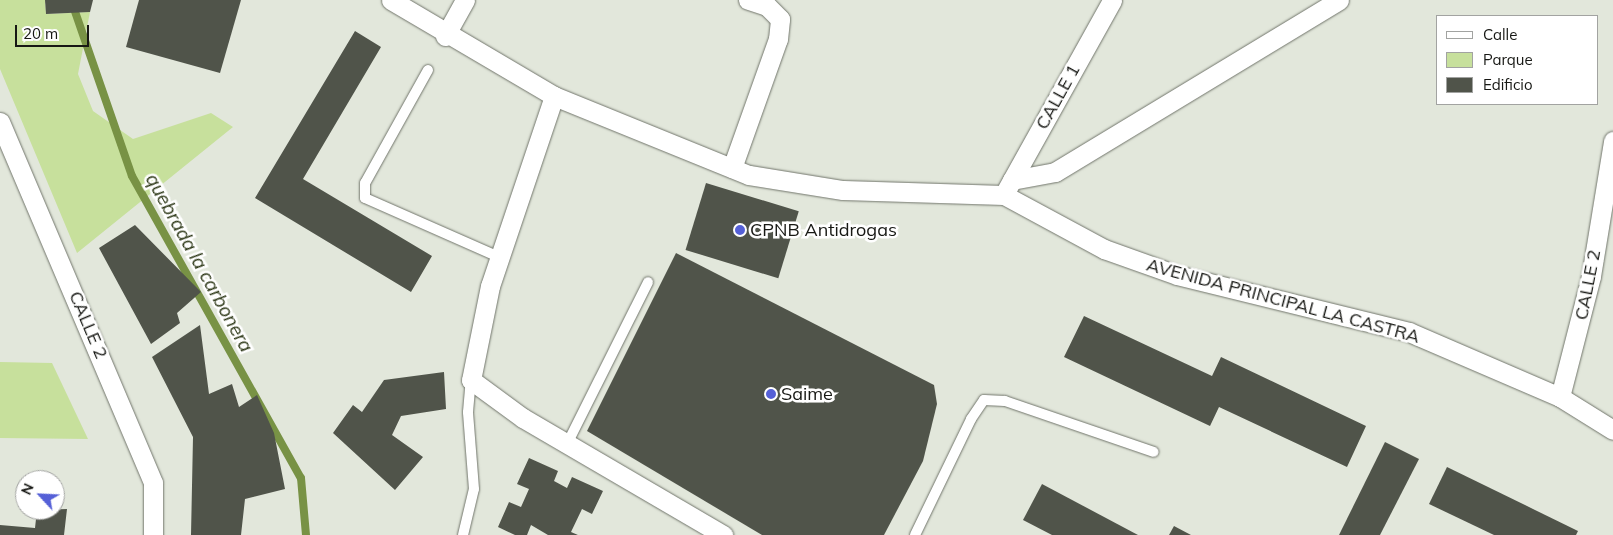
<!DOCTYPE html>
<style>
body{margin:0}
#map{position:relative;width:1613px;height:535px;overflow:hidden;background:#e2e7db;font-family:Mulish,sans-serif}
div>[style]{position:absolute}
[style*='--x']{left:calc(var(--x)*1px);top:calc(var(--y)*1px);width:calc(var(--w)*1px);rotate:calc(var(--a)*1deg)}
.green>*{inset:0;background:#c7e09c}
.stream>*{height:8px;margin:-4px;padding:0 4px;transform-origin:4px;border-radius:4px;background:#789245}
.building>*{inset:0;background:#50544a;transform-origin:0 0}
.roads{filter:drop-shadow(0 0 1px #71756b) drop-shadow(0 0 1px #71756b)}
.service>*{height:10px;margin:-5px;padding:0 5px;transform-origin:5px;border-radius:5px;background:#fff}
.minor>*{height:19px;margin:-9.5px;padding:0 9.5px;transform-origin:9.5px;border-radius:9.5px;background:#fff}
.dots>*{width:14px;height:14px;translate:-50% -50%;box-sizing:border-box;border:2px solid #fff;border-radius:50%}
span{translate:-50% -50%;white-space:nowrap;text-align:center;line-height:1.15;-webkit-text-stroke:5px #fff;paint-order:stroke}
.street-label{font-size:18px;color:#171814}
.poi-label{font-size:18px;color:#171814}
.left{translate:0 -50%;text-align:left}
.water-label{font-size:19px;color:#2b3615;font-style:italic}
.legend{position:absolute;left:1436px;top:15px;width:162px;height:90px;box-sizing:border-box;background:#fff;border:1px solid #a2a3a1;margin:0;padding:6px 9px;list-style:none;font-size:15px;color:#171814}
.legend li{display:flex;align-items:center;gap:10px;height:25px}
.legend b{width:25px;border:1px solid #a2a3a1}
.north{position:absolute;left:15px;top:470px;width:50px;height:50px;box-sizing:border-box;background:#fff;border:1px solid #a2a3a1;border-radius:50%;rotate:295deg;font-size:14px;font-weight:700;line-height:20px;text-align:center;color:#171814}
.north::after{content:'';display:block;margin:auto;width:18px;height:22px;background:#5560d7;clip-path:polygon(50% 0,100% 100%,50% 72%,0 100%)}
.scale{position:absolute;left:15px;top:25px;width:74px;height:22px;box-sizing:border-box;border:2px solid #171814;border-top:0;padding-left:6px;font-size:15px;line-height:18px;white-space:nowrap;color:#171814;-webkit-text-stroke:4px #fff;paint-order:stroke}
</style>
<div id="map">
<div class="green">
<i style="clip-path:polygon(0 0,45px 0,46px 14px,90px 12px,78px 74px,93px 111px,133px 139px,211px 113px,233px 127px,77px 253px,0 69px)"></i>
<i style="clip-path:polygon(0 362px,52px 363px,88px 439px,0 438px)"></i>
</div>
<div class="stream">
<i style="--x:71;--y:0;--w:186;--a:70.9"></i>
<i style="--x:132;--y:176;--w:346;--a:60.8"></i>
<i style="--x:301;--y:478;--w:57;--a:85"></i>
</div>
<div class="building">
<i style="clip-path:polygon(45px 0,93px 0,90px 12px,46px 14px)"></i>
<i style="clip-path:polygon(139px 0,241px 0,220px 73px,126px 47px)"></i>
<i style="clip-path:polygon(355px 31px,381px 47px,303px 179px,432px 256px,411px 292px,255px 198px)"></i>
<i style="left:706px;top:183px;width:97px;height:70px;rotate:17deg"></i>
<i style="clip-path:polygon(135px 225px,201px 292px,177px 313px,180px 323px,151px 344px,99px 248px)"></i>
<i style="clip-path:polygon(676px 253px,934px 385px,937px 404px,923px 461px,884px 535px,762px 535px,587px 431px)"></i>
<i style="clip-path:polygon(1084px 316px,1212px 376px,1221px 357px,1366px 426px,1347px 467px,1219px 407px,1210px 426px,1064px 357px)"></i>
<i style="clip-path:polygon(200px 325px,209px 394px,232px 384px,239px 407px,257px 395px,274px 433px,285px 489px,245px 499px,241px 535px,191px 535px,193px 437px,152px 357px)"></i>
<i style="clip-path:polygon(444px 372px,446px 409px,401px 416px,392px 435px,423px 457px,395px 490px,333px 433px,353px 405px,362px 412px,384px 380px)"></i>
<i style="clip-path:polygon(1385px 442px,1419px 459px,1380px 535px,1339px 535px)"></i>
<i style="clip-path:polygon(529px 458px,558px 471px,554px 481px,567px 488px,572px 477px,603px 491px,592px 514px,582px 509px,571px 532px,578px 535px,548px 535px,531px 525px,527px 535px,515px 535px,498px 527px,509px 502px,521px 507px,529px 489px,517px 484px)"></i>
<i style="clip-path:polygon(1447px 467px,1578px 531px,1576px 535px,1494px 535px,1429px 504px)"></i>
<i style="clip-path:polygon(1042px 484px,1138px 535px,1052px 535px,1023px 520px)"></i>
<i style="clip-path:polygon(67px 509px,64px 535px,0 535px,0 525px,35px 528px,37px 510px)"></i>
<i style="clip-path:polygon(1174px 526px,1191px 535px,1169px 535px)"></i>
</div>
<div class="roads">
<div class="service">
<i style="--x:428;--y:70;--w:129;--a:119.1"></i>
<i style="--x:365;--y:183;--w:15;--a:90"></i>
<i style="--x:365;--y:198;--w:146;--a:23.8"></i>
<i style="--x:567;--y:444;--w:181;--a:-63.4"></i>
<i style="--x:463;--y:535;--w:47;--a:-76.6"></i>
<i style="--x:474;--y:489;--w:77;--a:-94.5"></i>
<i style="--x:468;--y:412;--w:32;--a:-85"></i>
<i style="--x:915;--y:535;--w:129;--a:-64.2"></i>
<i style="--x:971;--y:419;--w:23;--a:-56"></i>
<i style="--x:984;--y:400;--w:21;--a:3"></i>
<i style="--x:1005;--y:401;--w:157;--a:18.9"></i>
</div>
<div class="minor">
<i style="--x:391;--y:0;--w:189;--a:30.5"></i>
<i style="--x:554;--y:96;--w:210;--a:22.1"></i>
<i style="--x:749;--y:175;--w:95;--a:9.1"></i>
<i style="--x:843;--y:190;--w:161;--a:1.8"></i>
<i style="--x:1004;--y:195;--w:114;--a:28.4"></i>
<i style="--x:1104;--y:249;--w:77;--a:19.6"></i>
<i style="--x:1177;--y:275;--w:239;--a:13.8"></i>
<i style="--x:1409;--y:332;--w:164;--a:23.3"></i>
<i style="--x:1560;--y:397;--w:62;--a:31.9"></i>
<i style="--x:445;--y:36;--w:41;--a:-60.9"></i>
<i style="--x:554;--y:96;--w:200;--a:108.6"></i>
<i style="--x:490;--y:286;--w:96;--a:101.4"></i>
<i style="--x:471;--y:380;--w:64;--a:36.2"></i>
<i style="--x:523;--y:418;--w:232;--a:30.3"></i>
<i style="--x:0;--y:122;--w:392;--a:67"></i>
<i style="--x:153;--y:483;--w:52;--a:90"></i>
<i style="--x:732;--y:168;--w:137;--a:-70.4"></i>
<i style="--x:778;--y:39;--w:20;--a:-84"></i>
<i style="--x:780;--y:19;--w:18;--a:-135"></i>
<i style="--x:767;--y:6;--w:20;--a:-162"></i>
<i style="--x:1012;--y:180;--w:44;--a:-10.5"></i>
<i style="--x:1055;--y:172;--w:332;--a:-31.2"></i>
<i style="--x:1007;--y:189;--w:216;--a:-60.9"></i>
<i style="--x:1560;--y:397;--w:125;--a:-75.6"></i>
<i style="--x:1591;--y:276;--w:137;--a:-80.7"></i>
</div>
</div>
<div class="dots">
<i style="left:740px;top:230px;background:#5560d7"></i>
<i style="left:771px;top:394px;background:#5560d7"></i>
</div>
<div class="street-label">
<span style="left:1058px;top:97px;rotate:-61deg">CALLE 1</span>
<span style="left:1588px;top:285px;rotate:-79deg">CALLE 2</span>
<span style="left:1283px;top:301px;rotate:15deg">AVENIDA PRINCIPAL LA CASTRA</span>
<span style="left:88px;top:325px;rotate:67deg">CALLE 2</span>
</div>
<div class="poi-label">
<span class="left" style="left:750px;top:230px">CPNB Antidrogas</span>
<span class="left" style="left:781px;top:394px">Saime</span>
</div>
<div class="water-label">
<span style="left:199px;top:263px;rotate:61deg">quebrada la carbonera</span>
</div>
<ul class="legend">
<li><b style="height:6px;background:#fff"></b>Calle</li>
<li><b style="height:14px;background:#c7e09c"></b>Parque</li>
<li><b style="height:14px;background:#50544a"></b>Edificio</li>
</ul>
<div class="north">N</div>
<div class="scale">20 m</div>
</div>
